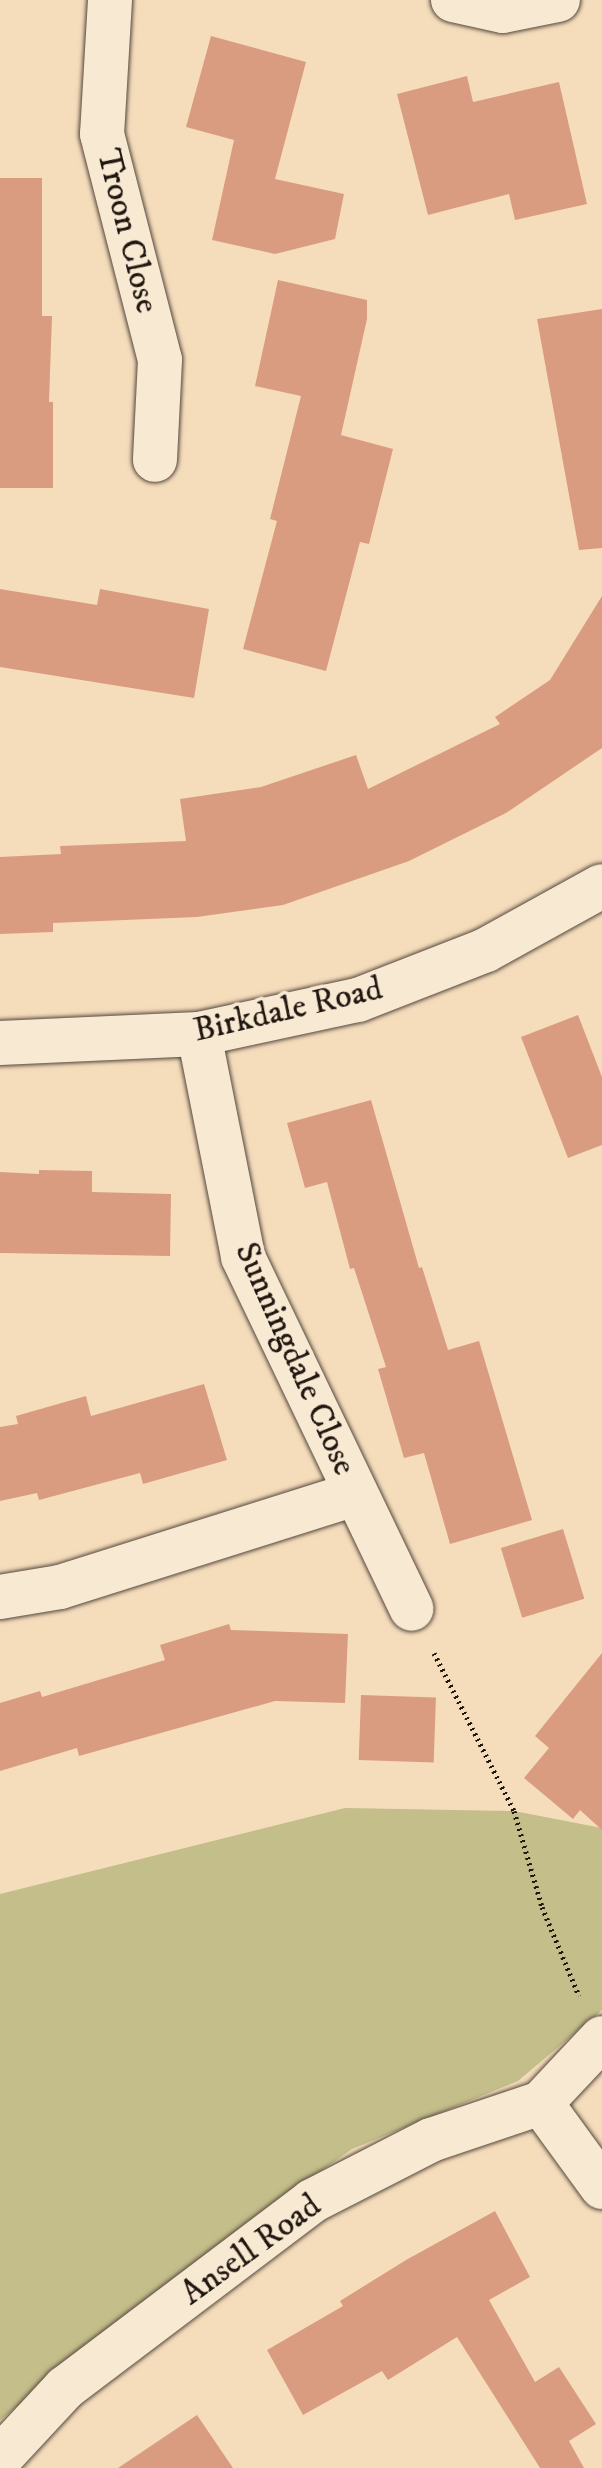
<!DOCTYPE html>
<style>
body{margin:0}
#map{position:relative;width:602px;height:2468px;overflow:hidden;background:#f5ddbc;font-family:"IM FELL DW Pica",serif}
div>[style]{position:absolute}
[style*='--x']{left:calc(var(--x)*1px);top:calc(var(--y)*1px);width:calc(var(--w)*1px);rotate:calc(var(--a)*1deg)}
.green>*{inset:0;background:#c4be8b}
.building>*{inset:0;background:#da9c80;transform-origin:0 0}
.path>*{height:5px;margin-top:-2.5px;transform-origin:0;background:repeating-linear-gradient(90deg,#211711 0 2px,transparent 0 6px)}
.roads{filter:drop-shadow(0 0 2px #56483c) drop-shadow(0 0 2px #56483c)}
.street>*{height:44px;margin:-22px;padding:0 22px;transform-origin:22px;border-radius:22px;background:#f8e9d3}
span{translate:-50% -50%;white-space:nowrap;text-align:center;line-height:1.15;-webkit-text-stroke:7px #f8e9d3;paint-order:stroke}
.street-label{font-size:34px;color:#211711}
</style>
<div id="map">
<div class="green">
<i style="clip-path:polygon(345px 1808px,514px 1811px,602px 1828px,602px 2010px,518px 2081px,352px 2149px,245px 2224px,0 2420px,0 1894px)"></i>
</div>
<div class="building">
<i style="clip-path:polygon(211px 36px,306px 62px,275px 179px,344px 194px,335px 239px,275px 254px,212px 240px,234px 140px,186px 127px)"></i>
<i style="clip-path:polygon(467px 76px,473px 102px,559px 82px,587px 204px,515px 220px,509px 194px,428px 215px,397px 94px)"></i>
<i style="clip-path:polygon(0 178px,42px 178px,42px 316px,52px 316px,49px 402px,53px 402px,53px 488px,0 488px)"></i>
<i style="clip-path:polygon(278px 280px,367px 300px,367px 319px,341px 435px,393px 449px,369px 544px,360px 542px,326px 671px,243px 649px,277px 521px,270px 519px,301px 396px,255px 386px)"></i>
<i style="clip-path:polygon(602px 309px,602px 548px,579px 550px,537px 319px)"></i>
<i style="clip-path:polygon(0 589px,97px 605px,100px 589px,209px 609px,194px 698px,0 667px)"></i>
<i style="clip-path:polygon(602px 596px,602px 748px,506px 813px,409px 861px,283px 905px,197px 917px,53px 923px,53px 932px,0 934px,0 857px,61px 854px,60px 846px,186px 841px,180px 799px,261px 787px,356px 755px,368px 789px,500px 724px,495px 717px,550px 680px)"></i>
<i style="clip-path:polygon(578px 1015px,602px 1077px,602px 1145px,568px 1158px,521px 1037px)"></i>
<i style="clip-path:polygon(371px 1100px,419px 1268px,422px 1267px,448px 1350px,479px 1341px,532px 1520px,450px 1544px,424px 1453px,404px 1458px,378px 1369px,386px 1367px,354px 1268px,350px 1269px,327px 1182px,305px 1188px,287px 1123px)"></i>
<i style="clip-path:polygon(39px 1170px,92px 1171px,92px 1192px,171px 1194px,170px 1256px,0 1253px,0 1172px,39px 1174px)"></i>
<i style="clip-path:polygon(204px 1384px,227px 1460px,143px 1484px,140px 1473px,39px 1500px,37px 1493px,0 1501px,0 1427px,18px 1424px,16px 1416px,86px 1396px,91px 1416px)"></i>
<i style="left:563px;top:1529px;width:73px;height:65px;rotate:73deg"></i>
<i style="clip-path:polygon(229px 1624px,231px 1630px,348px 1634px,345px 1703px,275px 1701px,79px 1756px,77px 1748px,0 1771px,0 1703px,40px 1691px,42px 1697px,165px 1660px,160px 1645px)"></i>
<i style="clip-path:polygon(602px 1653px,602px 1830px,580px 1810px,573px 1819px,524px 1778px,549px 1748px,535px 1736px)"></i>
<i style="left:361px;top:1695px;width:75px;height:65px;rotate:2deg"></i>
<i style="clip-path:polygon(495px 2211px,530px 2277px,489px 2300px,535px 2382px,559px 2367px,596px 2424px,569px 2441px,584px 2468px,540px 2468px,457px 2337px,388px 2380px,382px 2371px,303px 2415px,267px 2350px,343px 2306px,340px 2301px,406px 2260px)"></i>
<i style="clip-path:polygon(197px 2415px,233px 2468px,118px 2468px)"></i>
</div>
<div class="path">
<i style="--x:434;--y:1653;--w:177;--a:63.1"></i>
<i style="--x:514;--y:1811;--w:100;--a:73.7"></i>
<i style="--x:542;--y:1907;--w:96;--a:67.4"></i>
</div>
<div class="roads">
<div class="street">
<i style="--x:110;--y:0;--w:134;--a:93.4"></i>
<i style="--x:102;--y:134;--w:233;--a:75.6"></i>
<i style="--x:160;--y:360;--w:100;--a:92.9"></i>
<i style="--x:453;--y:0;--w:51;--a:12.4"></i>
<i style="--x:503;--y:11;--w:56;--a:-11.3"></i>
<i style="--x:199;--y:1034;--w:227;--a:78.8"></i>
<i style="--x:243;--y:1257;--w:390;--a:64.4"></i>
<i style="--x:0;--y:1043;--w:199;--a:-2.6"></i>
<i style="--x:199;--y:1034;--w:163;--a:-12.1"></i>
<i style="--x:358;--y:1000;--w:137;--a:-21.3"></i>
<i style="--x:486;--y:950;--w:132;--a:-28.9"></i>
<i style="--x:0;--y:1597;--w:61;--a:-9.5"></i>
<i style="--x:60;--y:1587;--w:309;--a:-17.5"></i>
<i style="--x:541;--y:2103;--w:104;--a:54"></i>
<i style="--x:0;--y:2458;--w:96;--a:-47.1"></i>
<i style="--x:65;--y:2388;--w:310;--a:-37.1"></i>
<i style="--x:312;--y:2201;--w:134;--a:-27.1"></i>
<i style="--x:431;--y:2140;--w:116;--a:-18.6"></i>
<i style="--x:541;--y:2103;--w:89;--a:-46.8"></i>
</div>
</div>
<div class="street-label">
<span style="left:127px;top:231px;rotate:76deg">Troon Close</span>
<span style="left:288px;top:1010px;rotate:-13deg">Birkdale Road</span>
<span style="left:295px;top:1359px;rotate:66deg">Sunningdale Close</span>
<span style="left:251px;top:2250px;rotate:-36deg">Ansell Road</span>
</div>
</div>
